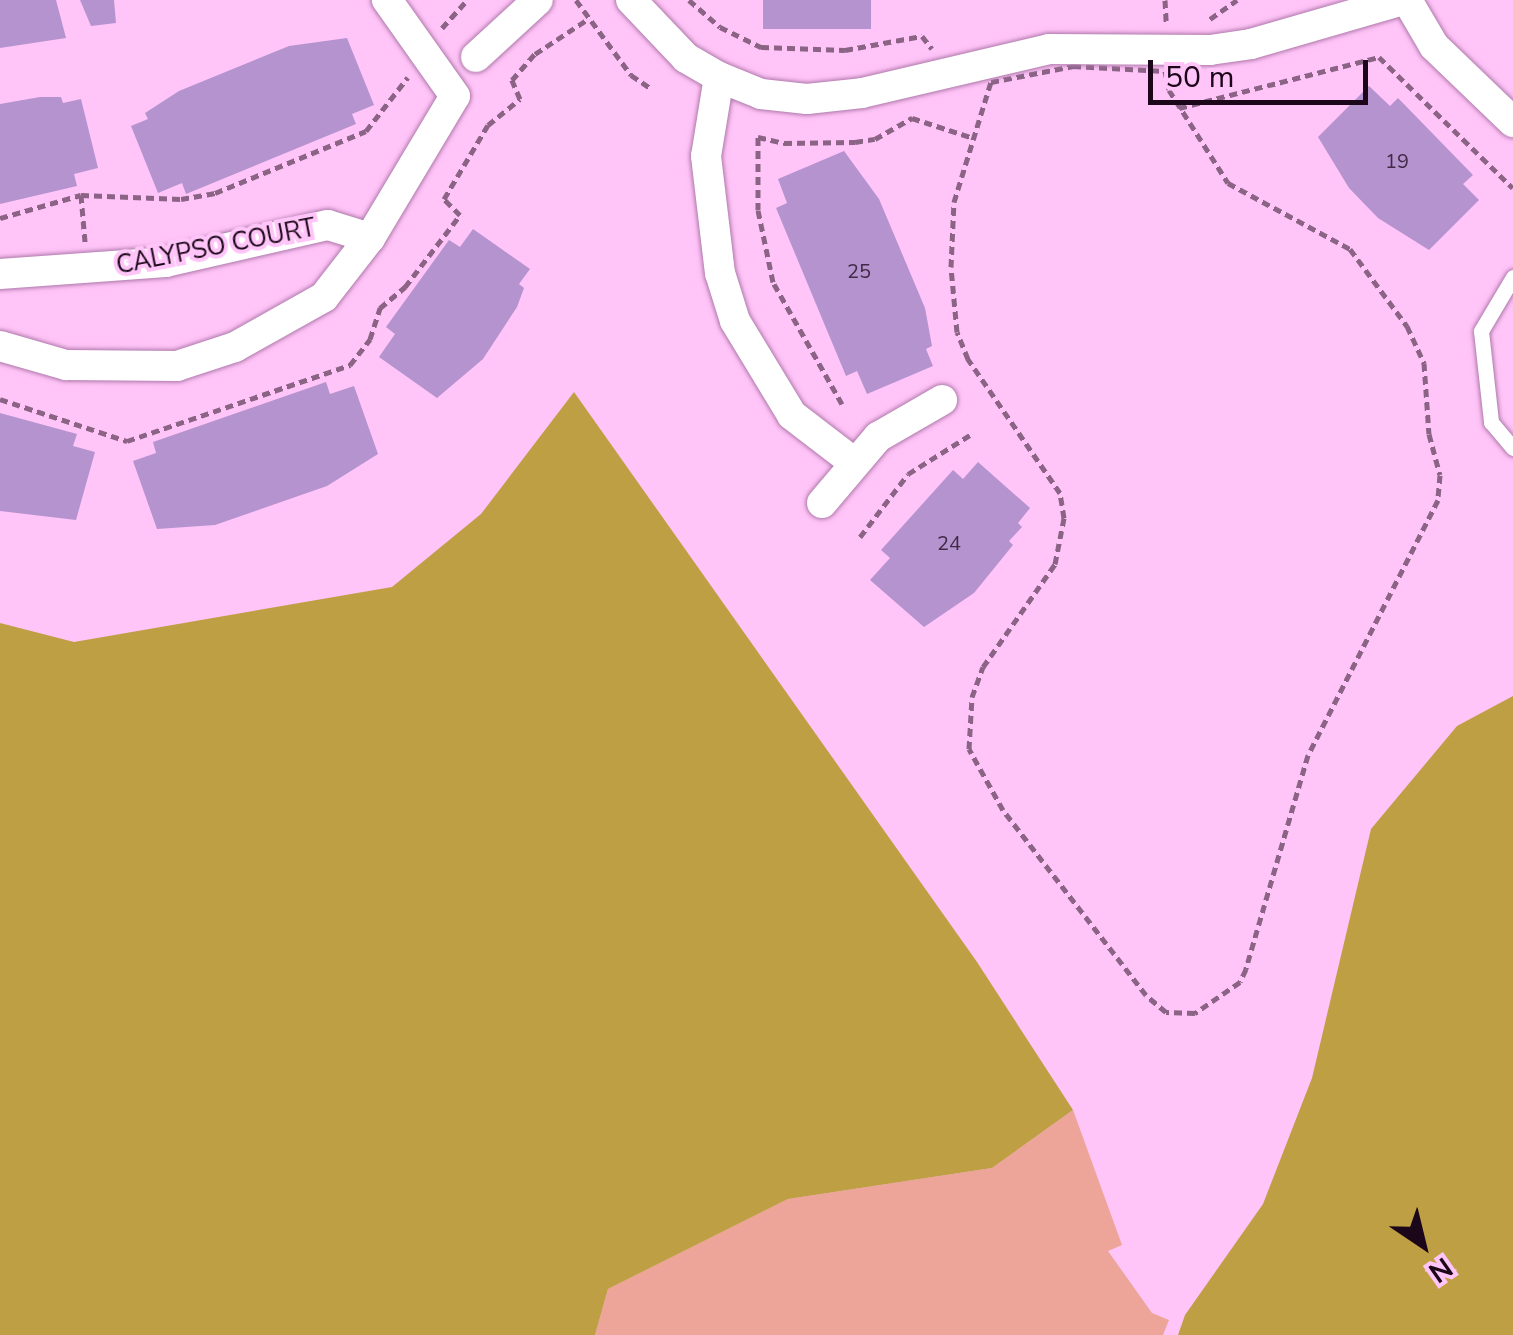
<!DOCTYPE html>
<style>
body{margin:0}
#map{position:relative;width:1513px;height:1335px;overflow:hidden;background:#ffc4f8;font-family:"Nunito Sans",sans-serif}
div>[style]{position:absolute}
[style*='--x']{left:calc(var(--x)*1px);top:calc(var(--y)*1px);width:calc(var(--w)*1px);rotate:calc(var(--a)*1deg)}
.green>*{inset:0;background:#eda599}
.water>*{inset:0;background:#bf9f43}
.building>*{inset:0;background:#b593cf;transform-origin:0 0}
.path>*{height:5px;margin-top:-2.5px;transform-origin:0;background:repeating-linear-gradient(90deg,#8a6385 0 8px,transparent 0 13px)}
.roads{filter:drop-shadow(0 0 2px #af79aa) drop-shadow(0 0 2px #af79aa)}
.lane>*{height:15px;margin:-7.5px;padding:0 7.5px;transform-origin:7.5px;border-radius:7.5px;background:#fff}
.street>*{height:30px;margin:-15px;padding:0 15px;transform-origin:15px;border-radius:15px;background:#fff}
span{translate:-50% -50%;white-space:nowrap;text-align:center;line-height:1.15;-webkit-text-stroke:8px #ffc4f8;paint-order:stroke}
.number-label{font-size:20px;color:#422a46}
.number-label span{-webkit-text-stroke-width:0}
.street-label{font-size:25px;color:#1b0719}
.north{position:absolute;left:1373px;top:1195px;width:100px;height:100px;-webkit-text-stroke:8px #ffc4f8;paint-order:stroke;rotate:145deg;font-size:28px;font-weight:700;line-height:40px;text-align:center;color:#1b0719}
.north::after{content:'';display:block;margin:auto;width:35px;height:45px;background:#1b0719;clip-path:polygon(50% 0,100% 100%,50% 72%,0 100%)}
.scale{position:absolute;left:1148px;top:60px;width:220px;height:45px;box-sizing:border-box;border:5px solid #1b0719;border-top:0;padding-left:12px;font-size:30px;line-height:35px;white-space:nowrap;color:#1b0719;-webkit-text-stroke:8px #ffc4f8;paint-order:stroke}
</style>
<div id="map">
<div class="green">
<i style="clip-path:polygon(1073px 1110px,1122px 1245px,1108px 1251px,1152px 1313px,1169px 1320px,1163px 1335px,595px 1335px,608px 1289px,788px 1199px,992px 1168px)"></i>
</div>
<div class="water">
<i style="clip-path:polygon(574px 392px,977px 962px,1073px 1110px,992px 1168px,788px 1199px,608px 1289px,595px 1335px,0 1335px,0 623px,74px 642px,392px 587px,481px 514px)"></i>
<i style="clip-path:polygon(1513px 696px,1513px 1335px,1178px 1335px,1185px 1315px,1263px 1204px,1312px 1078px,1371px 829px,1457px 726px)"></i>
</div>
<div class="building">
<i style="clip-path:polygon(0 0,56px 0,66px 38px,0 48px)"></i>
<i style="clip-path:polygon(80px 0,114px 0,116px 23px,91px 26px)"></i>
<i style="left:763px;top:0;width:108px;height:29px"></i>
<i style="clip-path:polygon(347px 38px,374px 105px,352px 114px,356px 124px,186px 194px,182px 183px,158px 193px,131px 126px,148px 119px,145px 113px,179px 91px,289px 46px)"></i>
<i style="clip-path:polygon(1369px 86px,1390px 106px,1398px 98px,1473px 175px,1463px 184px,1479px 200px,1429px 250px,1378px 218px,1349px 188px,1318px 137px)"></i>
<i style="clip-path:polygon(40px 97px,61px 97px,63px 103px,81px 99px,98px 168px,74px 174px,77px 186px,0 204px,0 104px)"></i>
<i style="clip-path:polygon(844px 151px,879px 199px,925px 308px,932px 346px,926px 349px,933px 366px,867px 394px,857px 371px,846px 376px,776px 208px,787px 203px,778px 179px)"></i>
<i style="clip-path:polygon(473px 229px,530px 269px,519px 284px,524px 288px,517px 307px,483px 359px,437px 398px,379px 357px,395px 334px,386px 327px,449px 240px,460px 247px)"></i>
<i style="clip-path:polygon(326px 382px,330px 394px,354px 386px,378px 454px,327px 486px,215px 525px,157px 529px,133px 461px,156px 453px,153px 442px)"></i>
<i style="clip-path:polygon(0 413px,77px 434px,73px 446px,95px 452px,76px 520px,0 511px)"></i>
<i style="clip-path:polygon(978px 462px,1030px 508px,1018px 523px,1022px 527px,1009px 541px,1013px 545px,974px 593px,924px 627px,870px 580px,890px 558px,881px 550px,953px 470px,963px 479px)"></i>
</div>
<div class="path">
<i style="--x:576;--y:0;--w:93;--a:53.7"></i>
<i style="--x:631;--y:75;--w:23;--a:34"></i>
<i style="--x:689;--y:0;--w:41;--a:41.1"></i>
<i style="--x:720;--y:27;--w:46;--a:26"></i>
<i style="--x:761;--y:47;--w:84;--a:2"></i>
<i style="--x:845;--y:50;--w:78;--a:-10.3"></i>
<i style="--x:922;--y:36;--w:16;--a:52"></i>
<i style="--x:1165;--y:0;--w:22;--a:87"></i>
<i style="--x:1210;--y:19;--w:33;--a:-35"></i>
<i style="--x:442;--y:28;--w:38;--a:-48"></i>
<i style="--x:1073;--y:66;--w:92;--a:3.1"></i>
<i style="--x:1165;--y:71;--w:19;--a:78"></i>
<i style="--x:1169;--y:90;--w:110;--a:57.6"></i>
<i style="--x:1228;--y:183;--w:139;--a:28.4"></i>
<i style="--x:1350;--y:249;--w:96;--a:53.5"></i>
<i style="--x:1407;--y:326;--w:41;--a:65.3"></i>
<i style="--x:1424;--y:363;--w:71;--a:86"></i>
<i style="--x:1429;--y:434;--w:42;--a:75"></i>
<i style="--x:1440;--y:475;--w:25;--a:95"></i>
<i style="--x:1438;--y:500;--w:286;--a:117"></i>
<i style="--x:1308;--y:755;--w:223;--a:106.2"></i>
<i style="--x:1246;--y:969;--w:14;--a:115"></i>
<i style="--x:1240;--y:982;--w:55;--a:145.4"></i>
<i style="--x:1195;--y:1013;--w:29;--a:-178"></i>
<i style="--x:1166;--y:1012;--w:26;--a:-140"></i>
<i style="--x:1146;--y:995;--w:234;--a:-127.7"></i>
<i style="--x:1003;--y:810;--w:70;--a:-119.1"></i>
<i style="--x:969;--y:749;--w:52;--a:-86.7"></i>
<i style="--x:972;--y:697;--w:32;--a:-70"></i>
<i style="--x:983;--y:667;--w:126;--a:-55"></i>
<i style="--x:1055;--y:564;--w:47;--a:-78.9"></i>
<i style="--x:1064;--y:518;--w:25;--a:-99"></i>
<i style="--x:1060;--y:493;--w:163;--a:-124.5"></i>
<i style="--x:968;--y:359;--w:29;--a:-112"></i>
<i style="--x:957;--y:332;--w:65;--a:-95.3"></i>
<i style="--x:951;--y:267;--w:65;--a:-87.4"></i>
<i style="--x:954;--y:202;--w:126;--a:-72.9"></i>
<i style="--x:991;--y:82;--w:84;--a:-11"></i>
<i style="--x:1179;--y:108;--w:206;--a:-14.3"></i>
<i style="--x:1379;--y:57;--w:187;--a:44.4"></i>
<i style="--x:81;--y:195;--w:47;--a:85.1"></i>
<i style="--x:0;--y:218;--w:84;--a:-15.9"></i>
<i style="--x:81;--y:195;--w:100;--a:2.3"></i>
<i style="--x:181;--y:199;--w:35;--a:-10"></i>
<i style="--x:215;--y:193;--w:163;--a:-22.3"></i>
<i style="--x:366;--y:131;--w:68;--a:-52.1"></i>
<i style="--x:0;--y:399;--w:134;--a:18.3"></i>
<i style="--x:127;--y:441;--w:236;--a:-18.8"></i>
<i style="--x:350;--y:365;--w:33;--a:-52"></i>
<i style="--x:370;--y:339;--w:33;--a:-72"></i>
<i style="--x:380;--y:308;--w:33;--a:-40"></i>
<i style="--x:405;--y:287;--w:91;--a:-52.6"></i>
<i style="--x:460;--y:215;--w:23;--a:-135"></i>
<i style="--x:444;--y:199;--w:86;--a:-59.3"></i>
<i style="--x:488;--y:125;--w:41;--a:-39.1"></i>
<i style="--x:520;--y:99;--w:21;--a:-113"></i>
<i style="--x:512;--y:80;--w:35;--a:-49"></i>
<i style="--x:535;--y:54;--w:64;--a:-33.4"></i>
<i style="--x:842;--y:404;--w:140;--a:-119.5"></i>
<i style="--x:773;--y:282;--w:74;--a:-101.8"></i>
<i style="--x:758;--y:210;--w:73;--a:-90"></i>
<i style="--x:758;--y:137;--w:27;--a:13"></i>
<i style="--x:784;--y:143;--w:71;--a:-0.8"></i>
<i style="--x:855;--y:142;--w:20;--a:-9"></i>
<i style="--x:875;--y:139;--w:43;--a:-29.6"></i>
<i style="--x:912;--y:118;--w:61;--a:18.1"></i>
<i style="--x:860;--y:537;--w:79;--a:-52.7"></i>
<i style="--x:908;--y:474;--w:73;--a:-32.2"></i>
</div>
<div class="roads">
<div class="lane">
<i style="--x:1513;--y:277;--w:63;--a:120.7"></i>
<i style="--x:1481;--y:331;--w:92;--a:83.7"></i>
<i style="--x:1491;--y:422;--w:34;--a:50"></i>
</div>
<div class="street">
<i style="--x:631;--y:0;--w:80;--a:46.5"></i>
<i style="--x:686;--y:58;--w:38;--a:30"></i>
<i style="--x:719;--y:77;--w:45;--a:22"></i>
<i style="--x:761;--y:94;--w:46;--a:6.2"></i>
<i style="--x:807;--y:99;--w:55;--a:-6.2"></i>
<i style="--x:862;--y:93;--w:192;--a:-13.2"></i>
<i style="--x:1049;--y:49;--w:161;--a:0.4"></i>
<i style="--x:1210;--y:50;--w:41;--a:-8.3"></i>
<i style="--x:1251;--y:44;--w:158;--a:-16.1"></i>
<i style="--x:1407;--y:0;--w:53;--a:59.6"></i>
<i style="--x:1434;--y:46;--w:110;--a:43.9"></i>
<i style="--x:476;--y:57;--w:84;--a:-42.6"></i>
<i style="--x:719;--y:77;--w:80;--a:99.3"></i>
<i style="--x:706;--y:156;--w:118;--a:83.2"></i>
<i style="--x:720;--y:273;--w:50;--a:72.6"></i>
<i style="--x:735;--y:321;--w:110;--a:58.8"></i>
<i style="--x:792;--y:415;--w:76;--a:37.5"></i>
<i style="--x:0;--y:274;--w:166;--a:-4.1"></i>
<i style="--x:166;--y:262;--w:166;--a:-12.9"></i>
<i style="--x:328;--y:225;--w:44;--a:17.2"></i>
<i style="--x:0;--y:346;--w:69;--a:16.1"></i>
<i style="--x:66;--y:365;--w:111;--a:0.5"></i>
<i style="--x:177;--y:366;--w:61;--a:-18.1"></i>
<i style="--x:235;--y:347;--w:102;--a:-29.3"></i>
<i style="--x:324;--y:297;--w:75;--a:-52.1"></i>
<i style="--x:370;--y:238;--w:165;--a:-59.1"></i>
<i style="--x:455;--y:96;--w:118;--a:-125.3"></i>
<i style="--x:822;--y:503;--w:87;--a:-49.7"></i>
<i style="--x:878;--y:437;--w:74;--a:-30"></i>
</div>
</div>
<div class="number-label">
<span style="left:1397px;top:161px">19</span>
<span style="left:859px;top:271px">25</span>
<span style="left:949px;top:543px">24</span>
</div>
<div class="street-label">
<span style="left:216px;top:247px;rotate:-11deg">CALYPSO COURT</span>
</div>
<div class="north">N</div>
<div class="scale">50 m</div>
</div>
